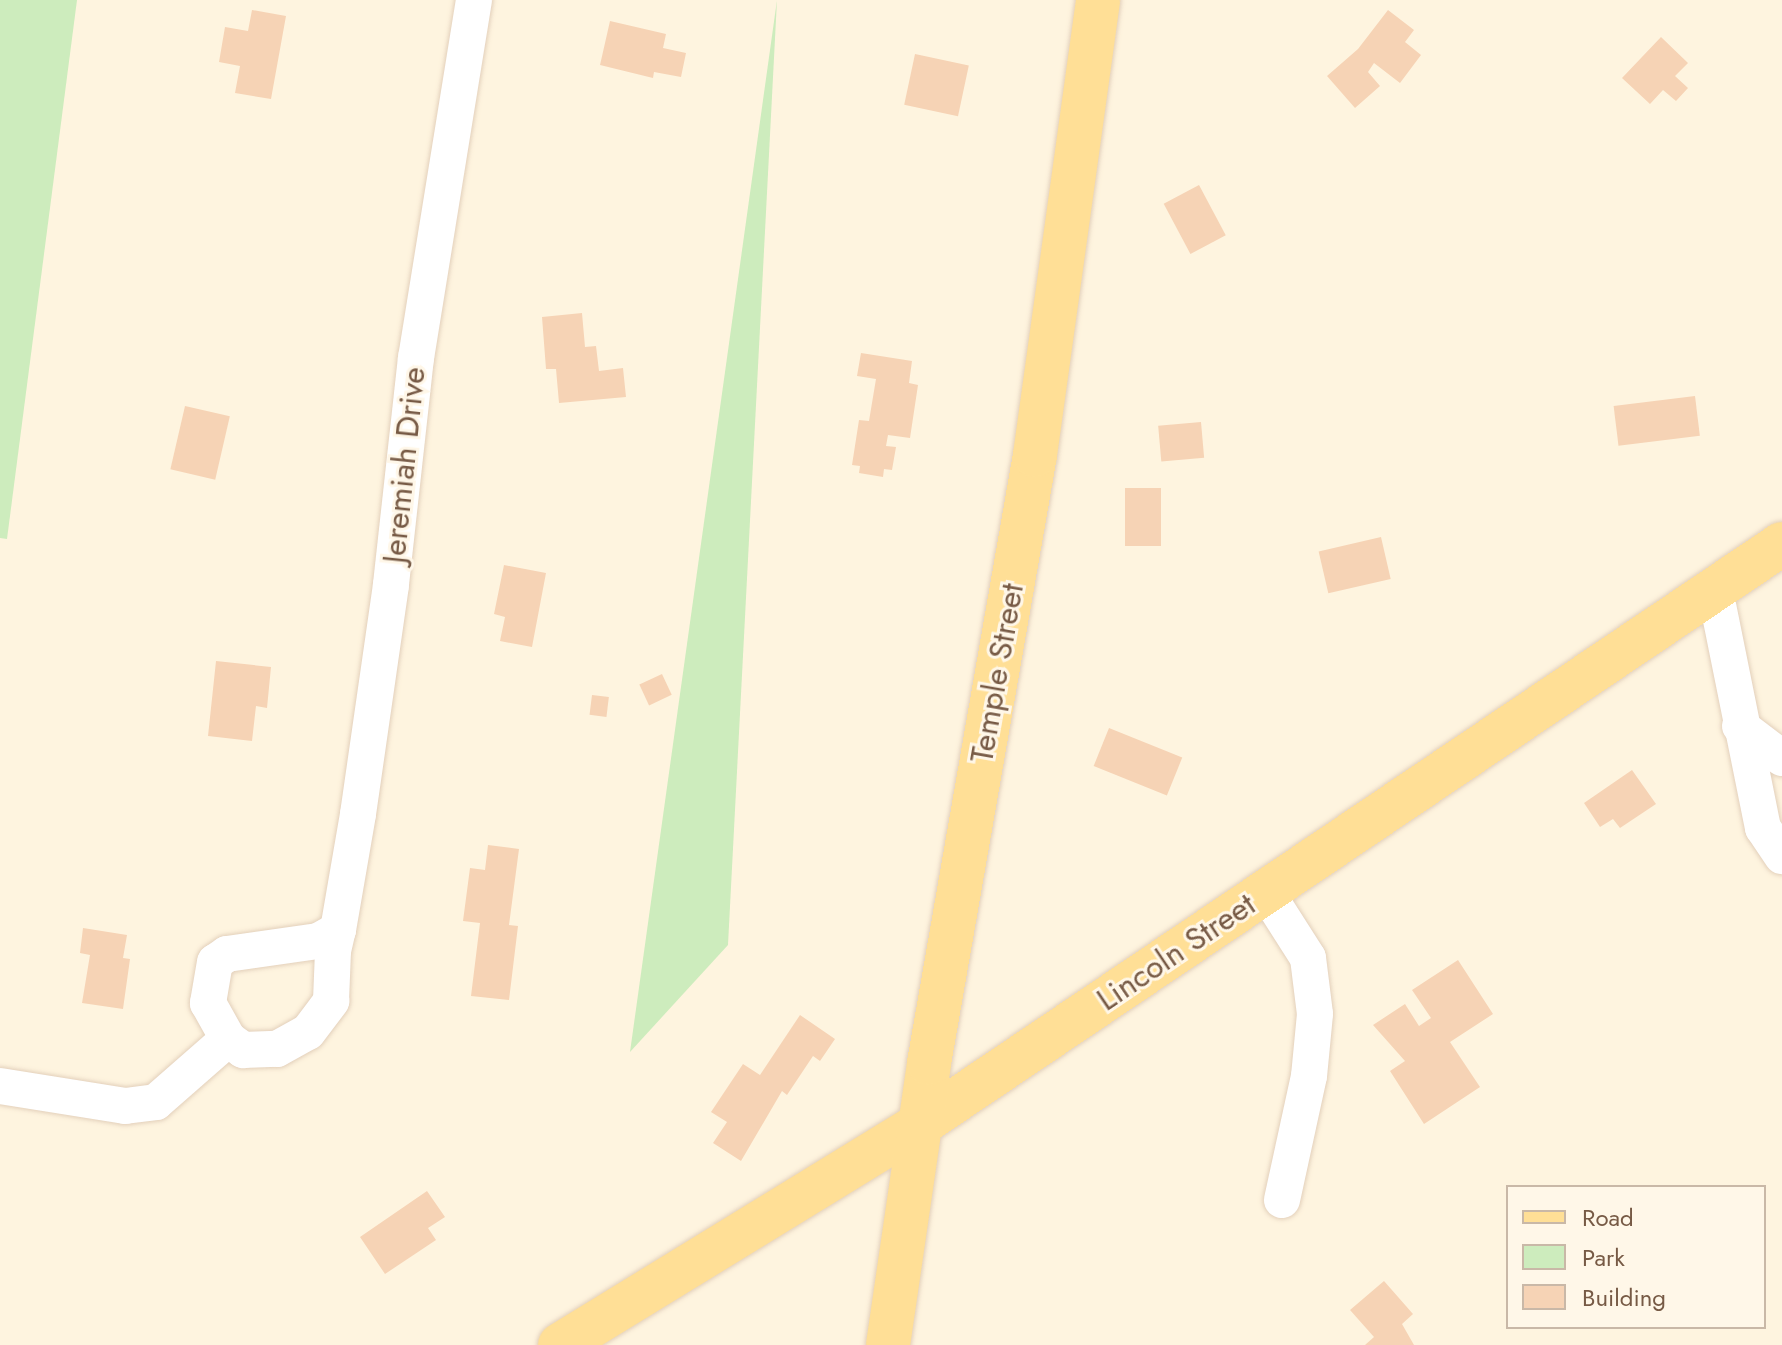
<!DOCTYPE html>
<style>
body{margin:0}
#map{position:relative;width:1782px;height:1345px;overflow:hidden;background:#fef4df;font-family:Jost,sans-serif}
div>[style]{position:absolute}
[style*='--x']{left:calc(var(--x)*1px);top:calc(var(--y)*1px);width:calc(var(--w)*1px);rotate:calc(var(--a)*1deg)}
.green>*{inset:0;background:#cdecbd}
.building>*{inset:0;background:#f6d3b5;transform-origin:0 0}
.roads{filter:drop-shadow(0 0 2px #e3d0bb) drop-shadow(0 0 2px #e3d0bb)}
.minor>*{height:36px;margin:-18px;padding:0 18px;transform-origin:18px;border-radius:18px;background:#fff}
.major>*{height:44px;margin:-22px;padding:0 22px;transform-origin:22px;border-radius:22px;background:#ffdf96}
span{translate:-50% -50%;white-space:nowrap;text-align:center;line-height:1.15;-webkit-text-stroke:6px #fff7e8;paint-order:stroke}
.street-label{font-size:32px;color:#775a45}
.legend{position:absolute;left:1506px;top:1185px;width:260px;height:144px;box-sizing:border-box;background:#fff7e8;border:2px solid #c9b8a7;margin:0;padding:10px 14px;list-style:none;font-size:24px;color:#775a45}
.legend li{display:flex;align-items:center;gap:16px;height:40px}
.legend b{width:40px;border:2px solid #c9b8a7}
</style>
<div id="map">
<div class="green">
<i style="clip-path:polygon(0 0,77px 0,7px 539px,0 538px)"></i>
<i style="clip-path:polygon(777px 0,728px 945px,630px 1052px,706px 508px)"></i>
</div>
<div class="building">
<i style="clip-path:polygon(252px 10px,286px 16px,271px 99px,235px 93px,240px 66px,219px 62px,225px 27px,248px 31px)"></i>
<i style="clip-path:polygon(1388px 10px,1414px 30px,1405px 42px,1421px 55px,1400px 83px,1374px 63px,1368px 72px,1380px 86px,1355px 108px,1327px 76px,1358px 49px)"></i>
<i style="clip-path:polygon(610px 21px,666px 34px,663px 48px,686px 53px,681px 77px,654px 72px,653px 78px,600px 65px)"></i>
<i style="clip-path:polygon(1661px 37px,1688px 63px,1675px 76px,1688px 88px,1676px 101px,1663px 90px,1650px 104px,1622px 78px)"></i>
<i style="left:915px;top:54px;width:55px;height:52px;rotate:12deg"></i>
<i style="left:1199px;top:185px;width:57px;height:40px;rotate:62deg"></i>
<i style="clip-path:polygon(582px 313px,585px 347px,596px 346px,599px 371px,623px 368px,626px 397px,559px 403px,556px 369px,546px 369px,542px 317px)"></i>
<i style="clip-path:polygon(861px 353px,912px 361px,909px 383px,918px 385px,910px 438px,888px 435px,886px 446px,896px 447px,892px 470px,884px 469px,883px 477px,859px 473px,860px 466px,852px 465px,859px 420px,869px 421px,876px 379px,857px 376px)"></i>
<i style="left:1695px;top:396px;width:40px;height:82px;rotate:83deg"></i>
<i style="left:185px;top:406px;width:46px;height:65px;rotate:13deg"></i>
<i style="left:1201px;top:422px;width:36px;height:43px;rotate:85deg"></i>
<i style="left:1125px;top:488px;width:36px;height:58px"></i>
<i style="left:1381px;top:537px;width:43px;height:64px;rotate:77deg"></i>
<i style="clip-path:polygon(504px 565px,546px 573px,532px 647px,500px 641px,505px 617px,494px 614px)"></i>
<i style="clip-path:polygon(216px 661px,271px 667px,267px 708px,256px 706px,252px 741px,208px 736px)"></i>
<i style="left:662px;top:674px;width:23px;height:25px;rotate:65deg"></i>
<i style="left:592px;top:695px;width:17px;height:20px;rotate:7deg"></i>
<i style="left:1109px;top:728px;width:79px;height:41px;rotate:22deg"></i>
<i style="clip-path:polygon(1632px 770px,1656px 804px,1620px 828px,1613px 819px,1600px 827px,1584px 803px)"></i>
<i style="clip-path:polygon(488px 845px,519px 849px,509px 925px,518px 926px,509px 1000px,471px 996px,480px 923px,463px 921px,470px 868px,485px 870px)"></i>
<i style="clip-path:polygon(83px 928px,127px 935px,123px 958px,130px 959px,123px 1009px,82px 1003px,90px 955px,80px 953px)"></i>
<i style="clip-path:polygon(1458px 960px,1493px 1014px,1450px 1042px,1480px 1087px,1424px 1124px,1390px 1071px,1405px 1061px,1373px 1025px,1405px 1004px,1419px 1026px,1431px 1018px,1412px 990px)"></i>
<i style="clip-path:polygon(800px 1015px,835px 1039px,820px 1061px,813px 1056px,787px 1095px,782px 1091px,741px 1161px,713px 1143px,727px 1122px,711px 1112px,743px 1064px,760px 1075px)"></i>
<i style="clip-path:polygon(427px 1191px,445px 1217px,428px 1228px,436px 1240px,385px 1274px,360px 1237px)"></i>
<i style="clip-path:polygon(1384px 1281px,1413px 1314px,1402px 1324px,1414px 1345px,1365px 1345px,1374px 1337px,1350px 1310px)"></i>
</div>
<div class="roads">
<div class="minor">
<i style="--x:1715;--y:590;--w:243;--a:78.6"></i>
<i style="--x:1763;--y:828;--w:34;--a:56"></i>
<i style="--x:1740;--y:726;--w:53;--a:37.3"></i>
<i style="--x:1266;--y:892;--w:78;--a:57.5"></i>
<i style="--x:1308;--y:958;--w:56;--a:82.9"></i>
<i style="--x:1315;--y:1014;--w:62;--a:95.5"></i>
<i style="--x:1309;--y:1076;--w:127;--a:102.3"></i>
<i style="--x:338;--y:930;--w:23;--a:151"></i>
<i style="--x:318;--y:941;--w:92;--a:171.9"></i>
<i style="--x:227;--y:954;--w:14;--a:146"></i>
<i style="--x:215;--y:962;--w:42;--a:99.7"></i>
<i style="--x:208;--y:1003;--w:41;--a:60.9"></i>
<i style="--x:228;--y:1039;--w:19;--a:36"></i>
<i style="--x:243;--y:1050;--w:34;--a:-2"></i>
<i style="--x:277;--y:1049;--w:35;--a:-29"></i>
<i style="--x:308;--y:1032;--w:39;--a:-53"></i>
<i style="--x:331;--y:1001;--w:50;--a:-87.7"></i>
<i style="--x:333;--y:951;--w:22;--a:-77"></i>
<i style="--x:338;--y:930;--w:118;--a:-80.2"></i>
<i style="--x:358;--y:814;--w:232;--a:-81.8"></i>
<i style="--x:391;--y:584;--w:227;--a:-83.7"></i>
<i style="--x:416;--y:358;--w:363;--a:-80.8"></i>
<i style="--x:0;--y:1086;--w:127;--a:9.1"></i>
<i style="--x:125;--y:1106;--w:31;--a:-7"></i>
<i style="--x:156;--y:1102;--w:96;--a:-41.2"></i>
</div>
<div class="major">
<i style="--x:560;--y:1345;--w:423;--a:-31.5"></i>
<i style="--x:921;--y:1124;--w:1038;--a:-33.97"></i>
<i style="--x:888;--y:1345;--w:285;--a:-81.7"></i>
<i style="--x:929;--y:1063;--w:617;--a:-80.11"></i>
<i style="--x:1035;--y:455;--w:459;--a:-82.1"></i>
</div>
</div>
<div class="street-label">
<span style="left:404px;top:465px;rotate:-84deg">Jeremiah Drive</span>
<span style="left:997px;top:673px;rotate:-80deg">Temple Street</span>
<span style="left:1176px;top:952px;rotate:-34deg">Lincoln Street</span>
</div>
<ul class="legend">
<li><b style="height:10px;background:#ffdf96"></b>Road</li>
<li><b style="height:22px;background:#cdecbd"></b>Park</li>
<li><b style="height:22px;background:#f6d3b5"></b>Building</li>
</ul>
</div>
